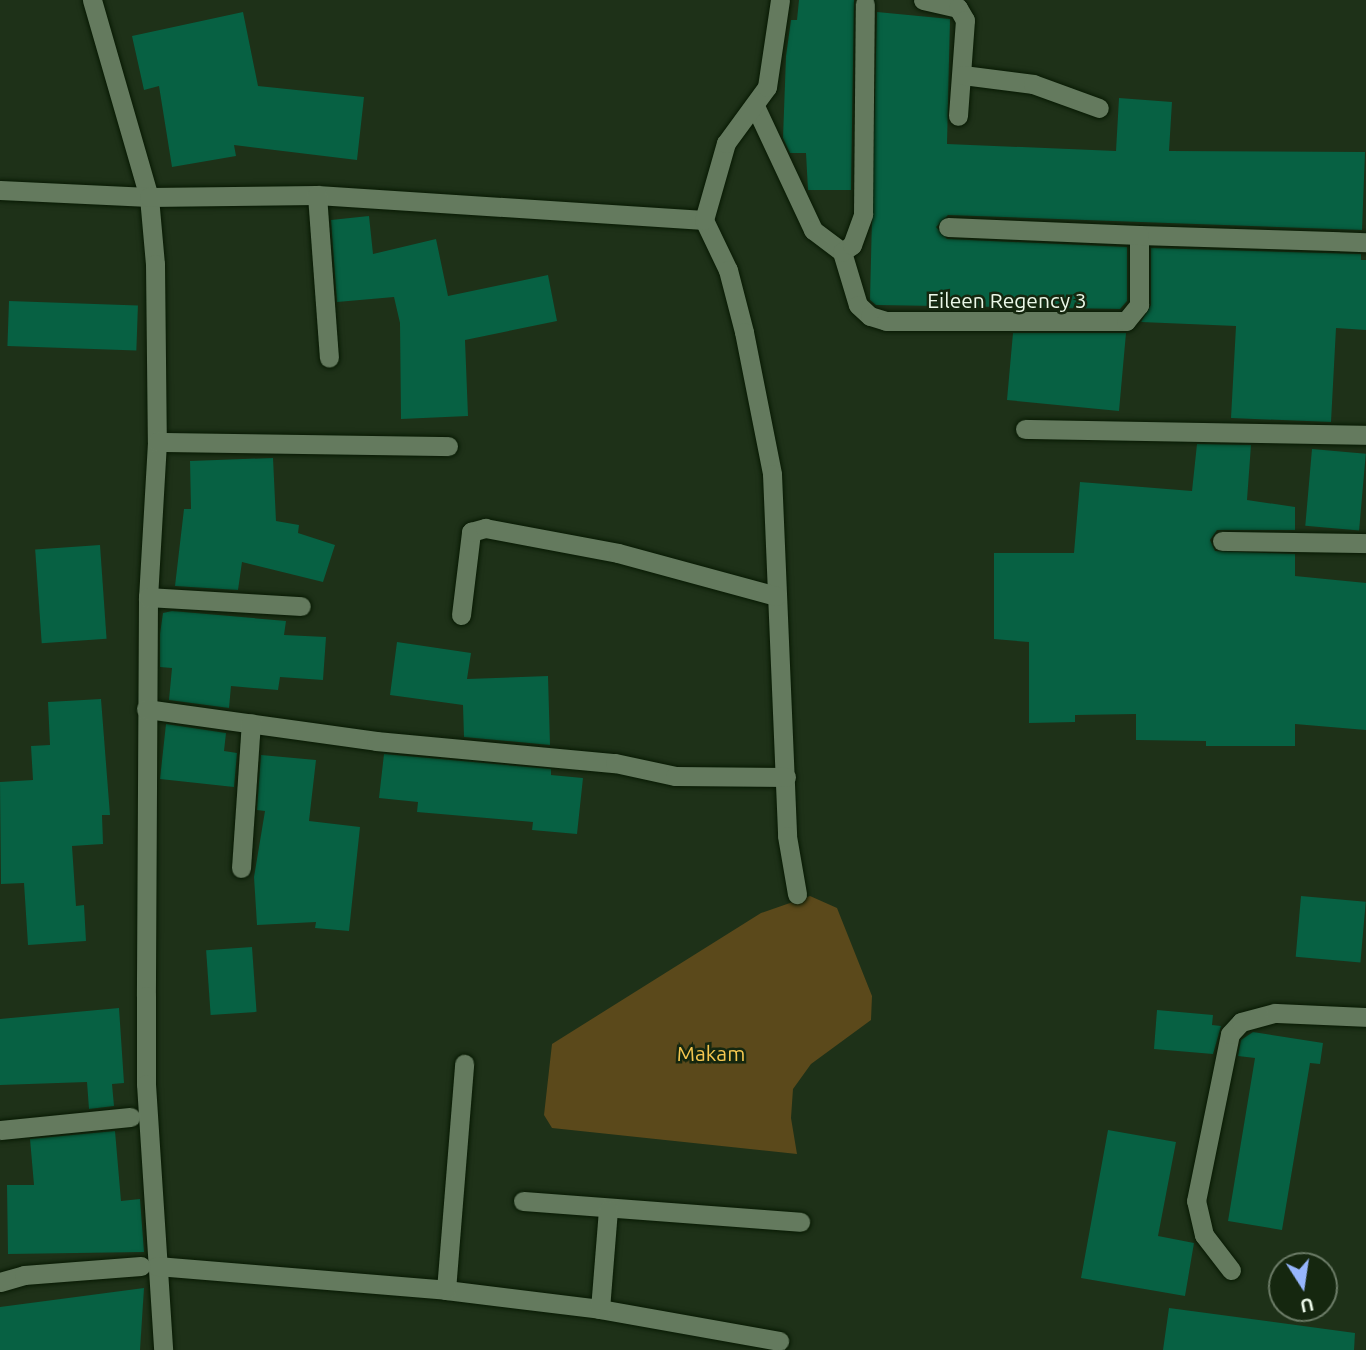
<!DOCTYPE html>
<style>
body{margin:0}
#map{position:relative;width:1366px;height:1350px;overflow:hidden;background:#1e3118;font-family:Ubuntu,sans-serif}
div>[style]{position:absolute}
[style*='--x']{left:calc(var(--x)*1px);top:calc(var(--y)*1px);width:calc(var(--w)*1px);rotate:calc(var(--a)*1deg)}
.green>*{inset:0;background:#5b491b}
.building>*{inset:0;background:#076143;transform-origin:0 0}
.roads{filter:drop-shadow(0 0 2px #071903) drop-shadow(0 0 2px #071903)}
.service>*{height:19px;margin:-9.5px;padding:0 9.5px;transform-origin:9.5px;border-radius:9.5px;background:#647a5e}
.minor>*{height:19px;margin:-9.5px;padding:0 9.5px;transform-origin:9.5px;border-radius:9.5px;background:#647a5e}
span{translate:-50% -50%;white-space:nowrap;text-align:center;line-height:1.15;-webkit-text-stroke:5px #15270f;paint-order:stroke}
.street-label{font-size:21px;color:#ebf8e8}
.park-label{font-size:21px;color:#f5c750}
.north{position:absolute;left:1268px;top:1252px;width:70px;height:70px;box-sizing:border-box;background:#15270f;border:2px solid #6b7b66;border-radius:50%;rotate:168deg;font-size:19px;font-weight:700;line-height:28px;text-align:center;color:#ebf8e8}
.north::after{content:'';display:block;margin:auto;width:24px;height:32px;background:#96b6fd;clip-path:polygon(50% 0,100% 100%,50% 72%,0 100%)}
</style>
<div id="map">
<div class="green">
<i style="clip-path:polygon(810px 896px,837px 908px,872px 996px,871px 1020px,811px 1064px,793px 1089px,791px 1118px,797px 1154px,552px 1128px,544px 1115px,552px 1044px,761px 913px)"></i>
</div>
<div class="building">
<i style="clip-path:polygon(799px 0,854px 0,851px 190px,808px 190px,806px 153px,790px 153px,783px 138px,786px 56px,791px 20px,797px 20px)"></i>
<i style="clip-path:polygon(243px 12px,258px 86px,364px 97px,357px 160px,234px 145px,236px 156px,172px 167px,159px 86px,144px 90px,132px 36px)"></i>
<i style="clip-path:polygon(877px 12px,950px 19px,947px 144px,1116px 151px,1119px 98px,1172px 102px,1169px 151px,1365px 152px,1362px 230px,948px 215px,936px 227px,947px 239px,1127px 247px,1127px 301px,1120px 309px,876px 305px,870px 300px)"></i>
<i style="clip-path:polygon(369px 216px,373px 254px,436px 239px,448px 296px,548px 275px,557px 321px,465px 340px,468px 416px,401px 419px,400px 323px,394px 297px,337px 302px,331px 220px)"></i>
<i style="clip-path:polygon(1151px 248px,1361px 254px,1361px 260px,1366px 260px,1366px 330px,1336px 328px,1331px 422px,1231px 418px,1236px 326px,1141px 322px,1151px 305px)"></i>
<i style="left:9px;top:301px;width:129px;height:45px;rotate:2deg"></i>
<i style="clip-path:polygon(1013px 333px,1126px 333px,1119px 411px,1007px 400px)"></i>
<i style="clip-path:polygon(1197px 444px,1251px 445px,1247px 500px,1295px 507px,1295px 530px,1217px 530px,1210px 540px,1215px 551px,1295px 554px,1295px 576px,1366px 583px,1366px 730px,1295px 724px,1295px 746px,1206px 746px,1206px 741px,1136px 740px,1136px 714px,1075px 715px,1075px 722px,1029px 723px,1029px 642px,994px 639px,994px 553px,1074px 553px,1080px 482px,1192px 491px)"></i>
<i style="left:1312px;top:449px;width:54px;height:77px;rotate:5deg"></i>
<i style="clip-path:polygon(273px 458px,276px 521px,299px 525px,298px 533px,335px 545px,323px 582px,242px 562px,238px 590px,175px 586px,184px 509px,191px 509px,190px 461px)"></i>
<i style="left:100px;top:545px;width:94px;height:65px;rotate:86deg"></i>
<i style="clip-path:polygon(172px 611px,286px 621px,284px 635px,326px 637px,323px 680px,280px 677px,278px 690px,231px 686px,229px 708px,169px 700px,172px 668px,160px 667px,160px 634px,163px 613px)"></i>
<i style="clip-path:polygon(397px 642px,471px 653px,467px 679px,548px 676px,550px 745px,464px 737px,463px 705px,390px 695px)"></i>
<i style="clip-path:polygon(101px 699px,110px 815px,102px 815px,103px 844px,72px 846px,76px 906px,84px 905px,86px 941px,28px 945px,24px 883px,1px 884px,0 782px,33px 780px,31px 746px,50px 745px,48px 702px)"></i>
<i style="clip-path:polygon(166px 724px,226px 733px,224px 751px,237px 753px,234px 787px,160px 779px)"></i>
<i style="clip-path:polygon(384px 754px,551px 769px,551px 775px,583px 778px,577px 834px,532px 830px,533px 822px,417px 812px,418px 802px,379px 798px)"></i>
<i style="clip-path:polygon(261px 755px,316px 760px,309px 821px,360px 827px,349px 931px,315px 928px,316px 922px,257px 925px,254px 877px,265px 811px,257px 810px)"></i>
<i style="left:1301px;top:896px;width:65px;height:61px;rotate:5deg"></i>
<i style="left:252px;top:947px;width:65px;height:46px;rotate:86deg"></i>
<i style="clip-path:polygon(119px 1008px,124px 1083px,112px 1084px,114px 1106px,89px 1109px,87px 1082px,0 1085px,0 1019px)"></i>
<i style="clip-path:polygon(1157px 1010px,1213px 1015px,1212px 1025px,1221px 1026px,1213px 1054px,1154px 1049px)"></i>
<i style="clip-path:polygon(1253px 1032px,1323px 1043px,1320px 1064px,1310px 1063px,1282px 1230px,1228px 1221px,1255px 1058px,1238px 1056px,1241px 1040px)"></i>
<i style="clip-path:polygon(1108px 1130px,1176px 1142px,1158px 1236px,1194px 1243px,1185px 1296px,1081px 1278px)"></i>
<i style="clip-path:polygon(115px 1131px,121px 1201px,140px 1199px,144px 1252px,8px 1254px,7px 1185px,34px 1185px,30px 1139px)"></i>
<i style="clip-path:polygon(144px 1288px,140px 1350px,0 1350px,0 1307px)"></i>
<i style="clip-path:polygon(1169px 1308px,1355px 1333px,1354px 1350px,1163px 1350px)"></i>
</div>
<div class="roads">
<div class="service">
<i style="--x:1222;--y:541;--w:144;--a:0.8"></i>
<i style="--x:1231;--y:1270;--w:44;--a:-127.6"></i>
<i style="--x:1204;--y:1235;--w:35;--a:-103"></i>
<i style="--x:1196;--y:1201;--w:170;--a:-78.5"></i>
<i style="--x:1230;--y:1034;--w:16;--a:-47"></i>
<i style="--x:1241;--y:1022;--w:35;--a:-15"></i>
<i style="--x:1275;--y:1013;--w:91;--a:2.5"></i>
</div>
<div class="minor">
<i style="--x:92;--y:0;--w:205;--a:73.9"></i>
<i style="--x:149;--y:197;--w:67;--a:84.9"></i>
<i style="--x:155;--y:264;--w:178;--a:89.4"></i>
<i style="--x:157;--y:442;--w:155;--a:93.3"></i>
<i style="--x:148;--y:597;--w:399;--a:90.3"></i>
<i style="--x:146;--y:996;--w:88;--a:90"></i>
<i style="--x:146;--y:1084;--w:267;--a:86.3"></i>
<i style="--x:923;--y:0;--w:36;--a:13"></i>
<i style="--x:958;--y:8;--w:14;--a:60"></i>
<i style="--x:965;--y:20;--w:96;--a:94.2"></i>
<i style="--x:963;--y:75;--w:71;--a:7.3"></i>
<i style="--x:1033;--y:84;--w:70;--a:20"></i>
<i style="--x:755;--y:106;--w:137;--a:64.9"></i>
<i style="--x:813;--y:230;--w:36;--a:37"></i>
<i style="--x:842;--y:252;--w:55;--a:73.2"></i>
<i style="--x:858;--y:305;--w:16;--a:43"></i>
<i style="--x:870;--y:316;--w:17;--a:17"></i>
<i style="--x:886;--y:321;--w:240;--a:0"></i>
<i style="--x:1126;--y:321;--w:21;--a:-51"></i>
<i style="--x:1139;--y:305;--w:70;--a:-90"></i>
<i style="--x:1139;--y:235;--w:227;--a:1.8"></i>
<i style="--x:0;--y:190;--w:149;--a:2.7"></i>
<i style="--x:149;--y:197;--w:168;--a:-0.7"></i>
<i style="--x:317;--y:195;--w:388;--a:3.7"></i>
<i style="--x:317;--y:195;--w:163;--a:85.8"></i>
<i style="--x:704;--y:220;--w:55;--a:64.4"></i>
<i style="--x:728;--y:270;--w:64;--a:75.5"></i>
<i style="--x:744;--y:332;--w:145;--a:78.8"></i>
<i style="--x:772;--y:474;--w:362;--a:87.6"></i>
<i style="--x:787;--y:836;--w:59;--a:80.2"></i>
<i style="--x:704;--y:220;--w:80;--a:-74.1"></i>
<i style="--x:726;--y:143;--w:69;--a:-53.8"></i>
<i style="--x:767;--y:87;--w:88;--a:-81.5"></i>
<i style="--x:948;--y:227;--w:191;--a:2.4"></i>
<i style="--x:842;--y:252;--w:12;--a:-35"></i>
<i style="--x:852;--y:245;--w:33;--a:-70"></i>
<i style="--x:863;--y:214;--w:210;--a:-89.5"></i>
<i style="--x:1025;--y:429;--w:341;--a:1"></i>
<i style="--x:157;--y:442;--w:291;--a:0.8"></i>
<i style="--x:148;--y:597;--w:153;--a:3.4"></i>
<i style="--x:461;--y:615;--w:84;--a:-83.1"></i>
<i style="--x:471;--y:532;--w:15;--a:-16"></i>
<i style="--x:485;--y:528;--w:135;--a:10.6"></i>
<i style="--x:618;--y:553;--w:164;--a:15.2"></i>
<i style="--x:146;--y:709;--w:232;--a:7.9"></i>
<i style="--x:376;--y:741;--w:240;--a:5.3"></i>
<i style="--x:615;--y:763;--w:61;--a:12.2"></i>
<i style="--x:675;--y:776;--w:111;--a:0.5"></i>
<i style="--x:241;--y:868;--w:145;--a:-86.1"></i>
<i style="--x:0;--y:1130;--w:131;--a:-5.7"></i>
<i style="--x:523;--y:1201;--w:278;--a:4.3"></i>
<i style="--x:157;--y:1266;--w:290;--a:4.7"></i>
<i style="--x:446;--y:1290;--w:155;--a:7"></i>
<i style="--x:600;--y:1309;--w:182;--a:10.1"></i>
<i style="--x:0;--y:1282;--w:25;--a:-16"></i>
<i style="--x:24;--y:1275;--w:117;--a:-4.4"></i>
<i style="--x:446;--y:1290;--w:227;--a:-85.4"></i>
<i style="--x:600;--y:1309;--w:99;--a:-85.4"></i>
</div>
</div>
<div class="street-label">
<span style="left:1007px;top:300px">Eileen Regency 3</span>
</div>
<div class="park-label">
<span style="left:711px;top:1053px">Makam</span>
</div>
<div class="north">U</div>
</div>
